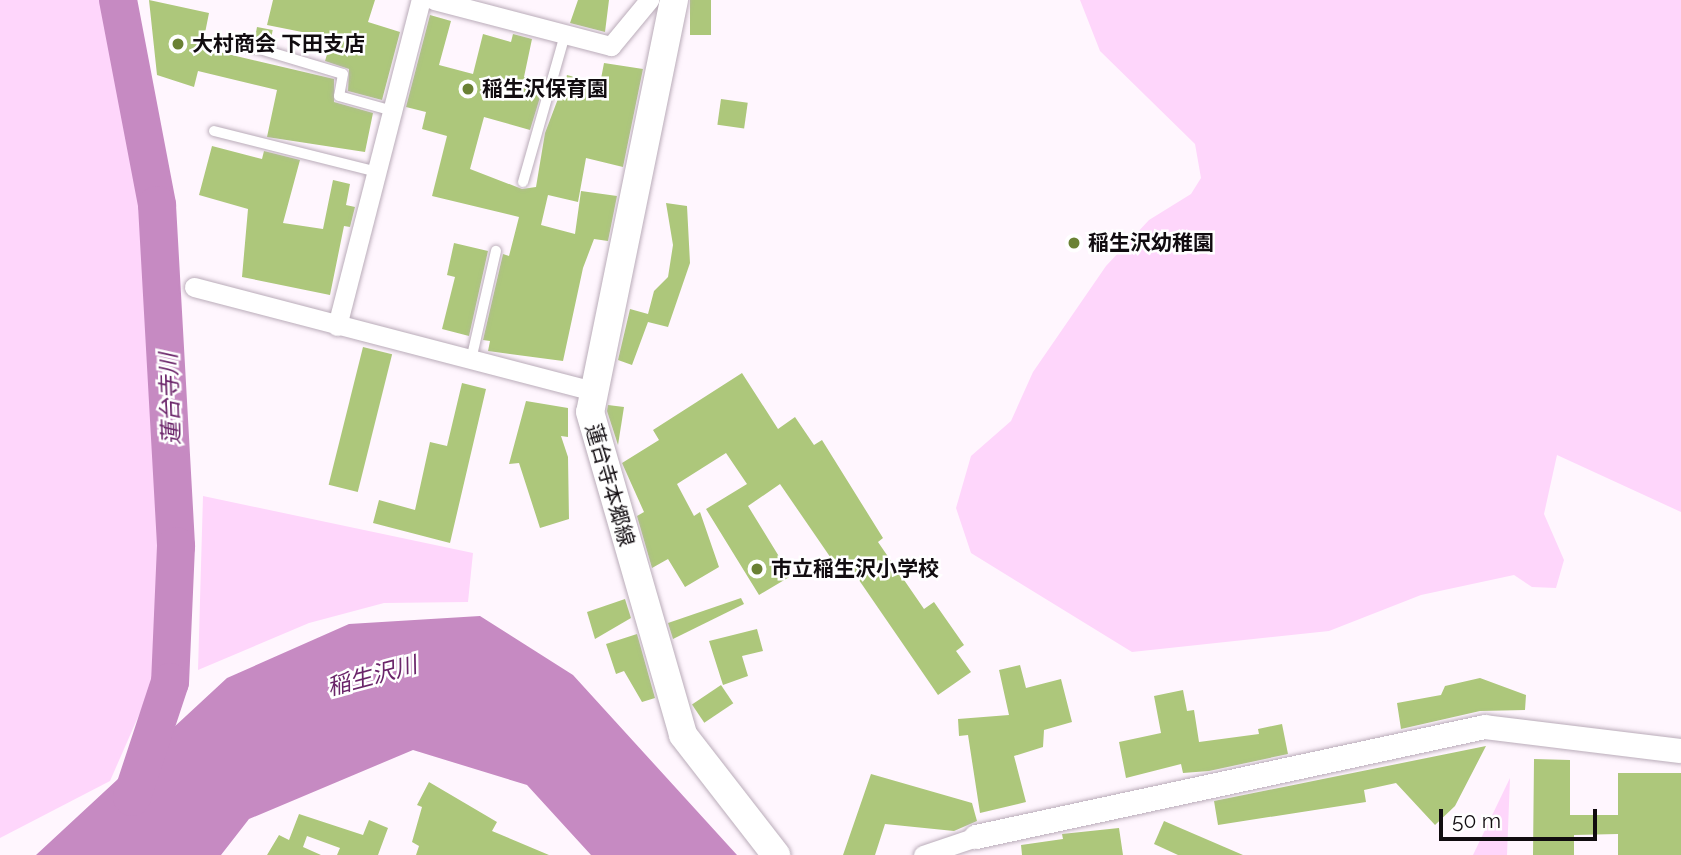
<!DOCTYPE html>
<meta charset="utf-8">
<style>
body{margin:0}
#map{position:relative;width:1681px;height:855px;overflow:hidden;background:#fff6fe;font-family:Raleway,"Noto Sans JP",sans-serif}
div>[style]{position:absolute}
[style*='--x']{left:calc(var(--x)*1px);top:calc(var(--y)*1px);width:calc(var(--w)*1px);rotate:calc(var(--a)*1deg)}
.green>*{inset:0;background:#fed6fb}
.water>*{inset:0;background:#c68ac2}
.river>*{height:38px;margin:-19px;padding:0 19px;transform-origin:19px;border-radius:19px;background:#c68ac2}
.building>*{inset:0;background:#adc77b;transform-origin:0 0}
.roads{filter:drop-shadow(0 0 2px #baacb9) drop-shadow(0 0 2px #baacb9)}
.service>*{height:10px;margin:-5px;padding:0 5px;transform-origin:5px;border-radius:5px;background:#fff}
.minor>*{height:19px;margin:-9.5px;padding:0 9.5px;transform-origin:9.5px;border-radius:9.5px;background:#fff}
.tertiary>*{height:24px;margin:-12px;padding:0 12px;transform-origin:12px;border-radius:12px;background:#fff}
.secondary>*{height:28px;margin:-14px;padding:0 14px;transform-origin:14px;border-radius:14px;background:#fff}
.dots>*{width:19px;height:19px;translate:-50% -50%;box-sizing:border-box;border:4px solid #fff;border-radius:50%}
span{translate:-50% -50%;white-space:nowrap;text-align:center;line-height:1.15;-webkit-text-stroke:5px #fff;paint-order:stroke}
.poi-label{font-size:21px;color:#110c10;font-weight:700}
.left{translate:0 -50%;text-align:left}
.street-label{font-size:21px;color:#110c10}
.water-label{font-size:23px;color:#6b256a;font-style:italic}
.scale{position:absolute;left:1439px;top:809px;width:158px;height:32px;box-sizing:border-box;border:4px solid #110c10;border-top:0;padding-left:9px;font-size:21px;line-height:24px;white-space:nowrap;color:#110c10;-webkit-text-stroke:5px #fff;paint-order:stroke}
</style>
<div id="map">
<div class="green">
<i style="clip-path:polygon(0 0,111px 0,156px 261px,166px 610px,156px 676px,110px 781px,0 838px)"></i>
<i style="clip-path:polygon(1080px 0,1681px 0,1681px 512px,1557px 455px,1544px 514px,1564px 560px,1556px 588px,1532px 587px,1514px 575px,1421px 595px,1329px 631px,1132px 652px,971px 553px,956px 508px,971px 456px,1011px 421px,1033px 372px,1106px 266px,1149px 220px,1191px 194px,1201px 178px,1195px 144px,1100px 51px)"></i>
<i style="clip-path:polygon(203px 496px,473px 553px,468px 602px,384px 603px,309px 623px,198px 670px)"></i>
<i style="clip-path:polygon(1510px 778px,1507px 855px,1473px 855px)"></i>
</div>
<div class="water">
<i style="clip-path:polygon(480px 616px,573px 675px,737px 855px,591px 855px,527px 785px,413px 750px,249px 819px,221px 855px,36px 855px,227px 678px,349px 624px)"></i>
</div>
<div class="river">
<i style="--x:118;--y:0;--w:209;--a:79.2"></i>
<i style="--x:157;--y:205;--w:342;--a:86.8"></i>
<i style="--x:176;--y:546;--w:136;--a:92.5"></i>
<i style="--x:170;--y:682;--w:121;--a:108.3"></i>
</div>
<div class="building">
<i style="clip-path:polygon(149px 0,209px 13px,202px 48px,334px 79px,334px 102px,373px 113px,365px 152px,267px 137px,277px 90px,198px 71px,194px 87px,157px 75px)"></i>
<i style="clip-path:polygon(273px 0,375px 0,368px 22px,400px 32px,382px 100px,348px 91px,349px 69px,325px 61px,332px 38px,267px 25px)"></i>
<i style="clip-path:polygon(578px 0,609px 0,605px 32px,570px 23px)"></i>
<i style="left:690px;top:0;width:21px;height:35px"></i>
<i style="clip-path:polygon(430px 15px,451px 21px,439px 65px,473px 74px,483px 34px,511px 42px,513px 34px,532px 39px,524px 77px,531px 79px,528px 91px,541px 94px,530px 130px,484px 117px,470px 169px,522px 189px,536px 187px,545px 133px,567px 75px,600px 84px,604px 63px,643px 69px,623px 167px,586px 158px,578px 202px,548px 195px,541px 225px,575px 234px,581px 191px,617px 196px,608px 241px,594px 239px,583px 268px,563px 361px,488px 351px,490px 341px,483px 340px,503px 254px,509px 256px,519px 217px,432px 196px,447px 136px,422px 129px,426px 112px,406px 107px)"></i>
<i style="left:257px;top:27px;width:16px;height:13px;rotate:11deg"></i>
<i style="left:721px;top:99px;width:27px;height:26px;rotate:8deg"></i>
<i style="clip-path:polygon(212px 146px,262px 159px,264px 151px,300px 160px,283px 223px,323px 229px,333px 180px,350px 184px,346px 205px,355px 207px,350px 227px,344px 226px,330px 295px,242px 277px,248px 209px,199px 195px)"></i>
<i style="clip-path:polygon(666px 203px,687px 206px,690px 263px,668px 327px,648px 322px,632px 365px,618px 360px,630px 309px,648px 314px,654px 291px,668px 277px,673px 245px)"></i>
<i style="clip-path:polygon(454px 243px,488px 251px,469px 336px,442px 329px,455px 277px,447px 275px)"></i>
<i style="left:363px;top:347px;width:30px;height:142px;rotate:14deg"></i>
<i style="clip-path:polygon(742px 373px,778px 429px,795px 417px,814px 445px,822px 440px,883px 538px,878px 542px,924px 609px,934px 602px,964px 645px,956px 651px,971px 672px,938px 695px,850px 567px,844px 571px,835px 564px,780px 484px,748px 506px,791px 576px,759px 595px,706px 509px,747px 484px,726px 453px,677px 484px,694px 516px,700px 512px,719px 567px,685px 587px,668px 559px,652px 568px,637px 516px,644px 512px,622px 463px,659px 440px,653px 430px)"></i>
<i style="clip-path:polygon(462px 383px,486px 389px,450px 543px,373px 523px,379px 500px,415px 510px,430px 442px,447px 446px)"></i>
<i style="clip-path:polygon(526px 401px,568px 408px,568px 437px,561px 436px,568px 457px,569px 519px,540px 528px,519px 463px,509px 464px)"></i>
<i style="clip-path:polygon(608px 405px,624px 407px,618px 445px,607px 411px)"></i>
<i style="clip-path:polygon(741px 598px,744px 604px,673px 639px,668px 623px)"></i>
<i style="clip-path:polygon(625px 599px,631px 618px,595px 639px,587px 612px)"></i>
<i style="clip-path:polygon(757px 629px,763px 651px,742px 656px,748px 676px,723px 685px,709px 641px)"></i>
<i style="clip-path:polygon(637px 634px,655px 698px,642px 702px,624px 671px,616px 674px,606px 644px)"></i>
<i style="clip-path:polygon(1020px 665px,1026px 688px,1061px 679px,1072px 722px,1044px 730px,1043px 747px,1014px 756px,1026px 802px,980px 813px,968px 735px,959px 736px,958px 719px,1009px 715px,999px 670px)"></i>
<i style="clip-path:polygon(1480px 678px,1526px 695px,1525px 710px,1480px 711px,1401px 729px,1397px 703px,1441px 695px,1445px 686px)"></i>
<i style="left:721px;top:685px;width:22px;height:35px;rotate:56deg"></i>
<i style="clip-path:polygon(1183px 690px,1187px 711px,1194px 710px,1199px 742px,1259px 734px,1258px 729px,1282px 724px,1288px 754px,1209px 771px,1183px 773px,1181px 764px,1126px 778px,1119px 742px,1161px 733px,1154px 696px)"></i>
<i style="clip-path:polygon(1486px 746px,1455px 806px,1435px 825px,1396px 783px,1364px 790px,1366px 802px,1218px 825px,1214px 801px)"></i>
<i style="clip-path:polygon(1534px 759px,1570px 760px,1570px 815px,1618px 815px,1618px 773px,1681px 773px,1681px 855px,1618px 855px,1618px 834px,1574px 835px,1574px 855px,1533px 855px)"></i>
<i style="clip-path:polygon(871px 774px,972px 803px,977px 821px,954px 831px,885px 824px,875px 855px,843px 855px)"></i>
<i style="clip-path:polygon(429px 782px,497px 822px,492px 831px,549px 855px,416px 855px,419px 846px,412px 842px,422px 807px,417px 805px)"></i>
<i style="clip-path:polygon(299px 814px,363px 835px,369px 820px,388px 828px,378px 855px,337px 855px,340px 848px,307px 836px,303px 847px,321px 855px,267px 855px,279px 835px,289px 840px)"></i>
<i style="clip-path:polygon(1164px 821px,1243px 855px,1178px 855px,1154px 844px)"></i>
<i style="clip-path:polygon(1119px 828px,1123px 855px,1022px 855px,1021px 845px,1063px 839px,1062px 834px)"></i>
</div>
<div class="roads">
<div class="service">
<i style="--x:243;--y:44;--w:104;--a:16.7"></i>
<i style="--x:343;--y:74;--w:22;--a:100"></i>
<i style="--x:339;--y:96;--w:56;--a:15.5"></i>
<i style="--x:214;--y:131;--w:168;--a:14.1"></i>
<i style="--x:523;--y:182;--w:153;--a:-74.1"></i>
<i style="--x:471;--y:360;--w:112;--a:-77.1"></i>
</div>
<div class="minor">
<i style="--x:434;--y:0;--w:183;--a:14.6"></i>
<i style="--x:611;--y:46;--w:60;--a:-50.4"></i>
<i style="--x:194;--y:287;--w:409;--a:14.6"></i>
<i style="--x:337;--y:326;--w:337;--a:-75.6"></i>
<i style="--x:923;--y:855;--w:56;--a:-18.8"></i>
</div>
<div class="tertiary">
<i style="--x:976;--y:837;--w:521;--a:-12.19"></i>
<i style="--x:1485;--y:727;--w:197;--a:7"></i>
</div>
<div class="secondary">
<i style="--x:674;--y:0;--w:420;--a:101.5"></i>
<i style="--x:590;--y:412;--w:336;--a:73.9"></i>
<i style="--x:683;--y:735;--w:152;--a:52.2"></i>
</div>
</div>
<div class="dots">
<i style="left:178px;top:44px;background:#6a8134"></i>
<i style="left:468px;top:89px;background:#6a8134"></i>
<i style="left:1074px;top:243px;background:#6a8134"></i>
<i style="left:757px;top:569px;background:#6a8134"></i>
</div>
<div class="poi-label">
<span class="left" style="left:192px;top:44px">大村商会 下田支店</span>
<span class="left" style="left:482px;top:89px">稲生沢保育園</span>
<span class="left" style="left:1088px;top:243px">稲生沢幼稚園</span>
<span class="left" style="left:771px;top:569px">市立稲生沢小学校</span>
</div>
<div class="street-label">
<span style="left:610px;top:485px;rotate:74deg">蓮台寺本郷線</span>
</div>
<div class="water-label">
<span style="left:170px;top:399px;rotate:-92deg">蓮台寺川</span>
<span style="left:372px;top:676px;rotate:-15deg">稲生沢川</span>
</div>
<div class="scale">50 m</div>
</div>
